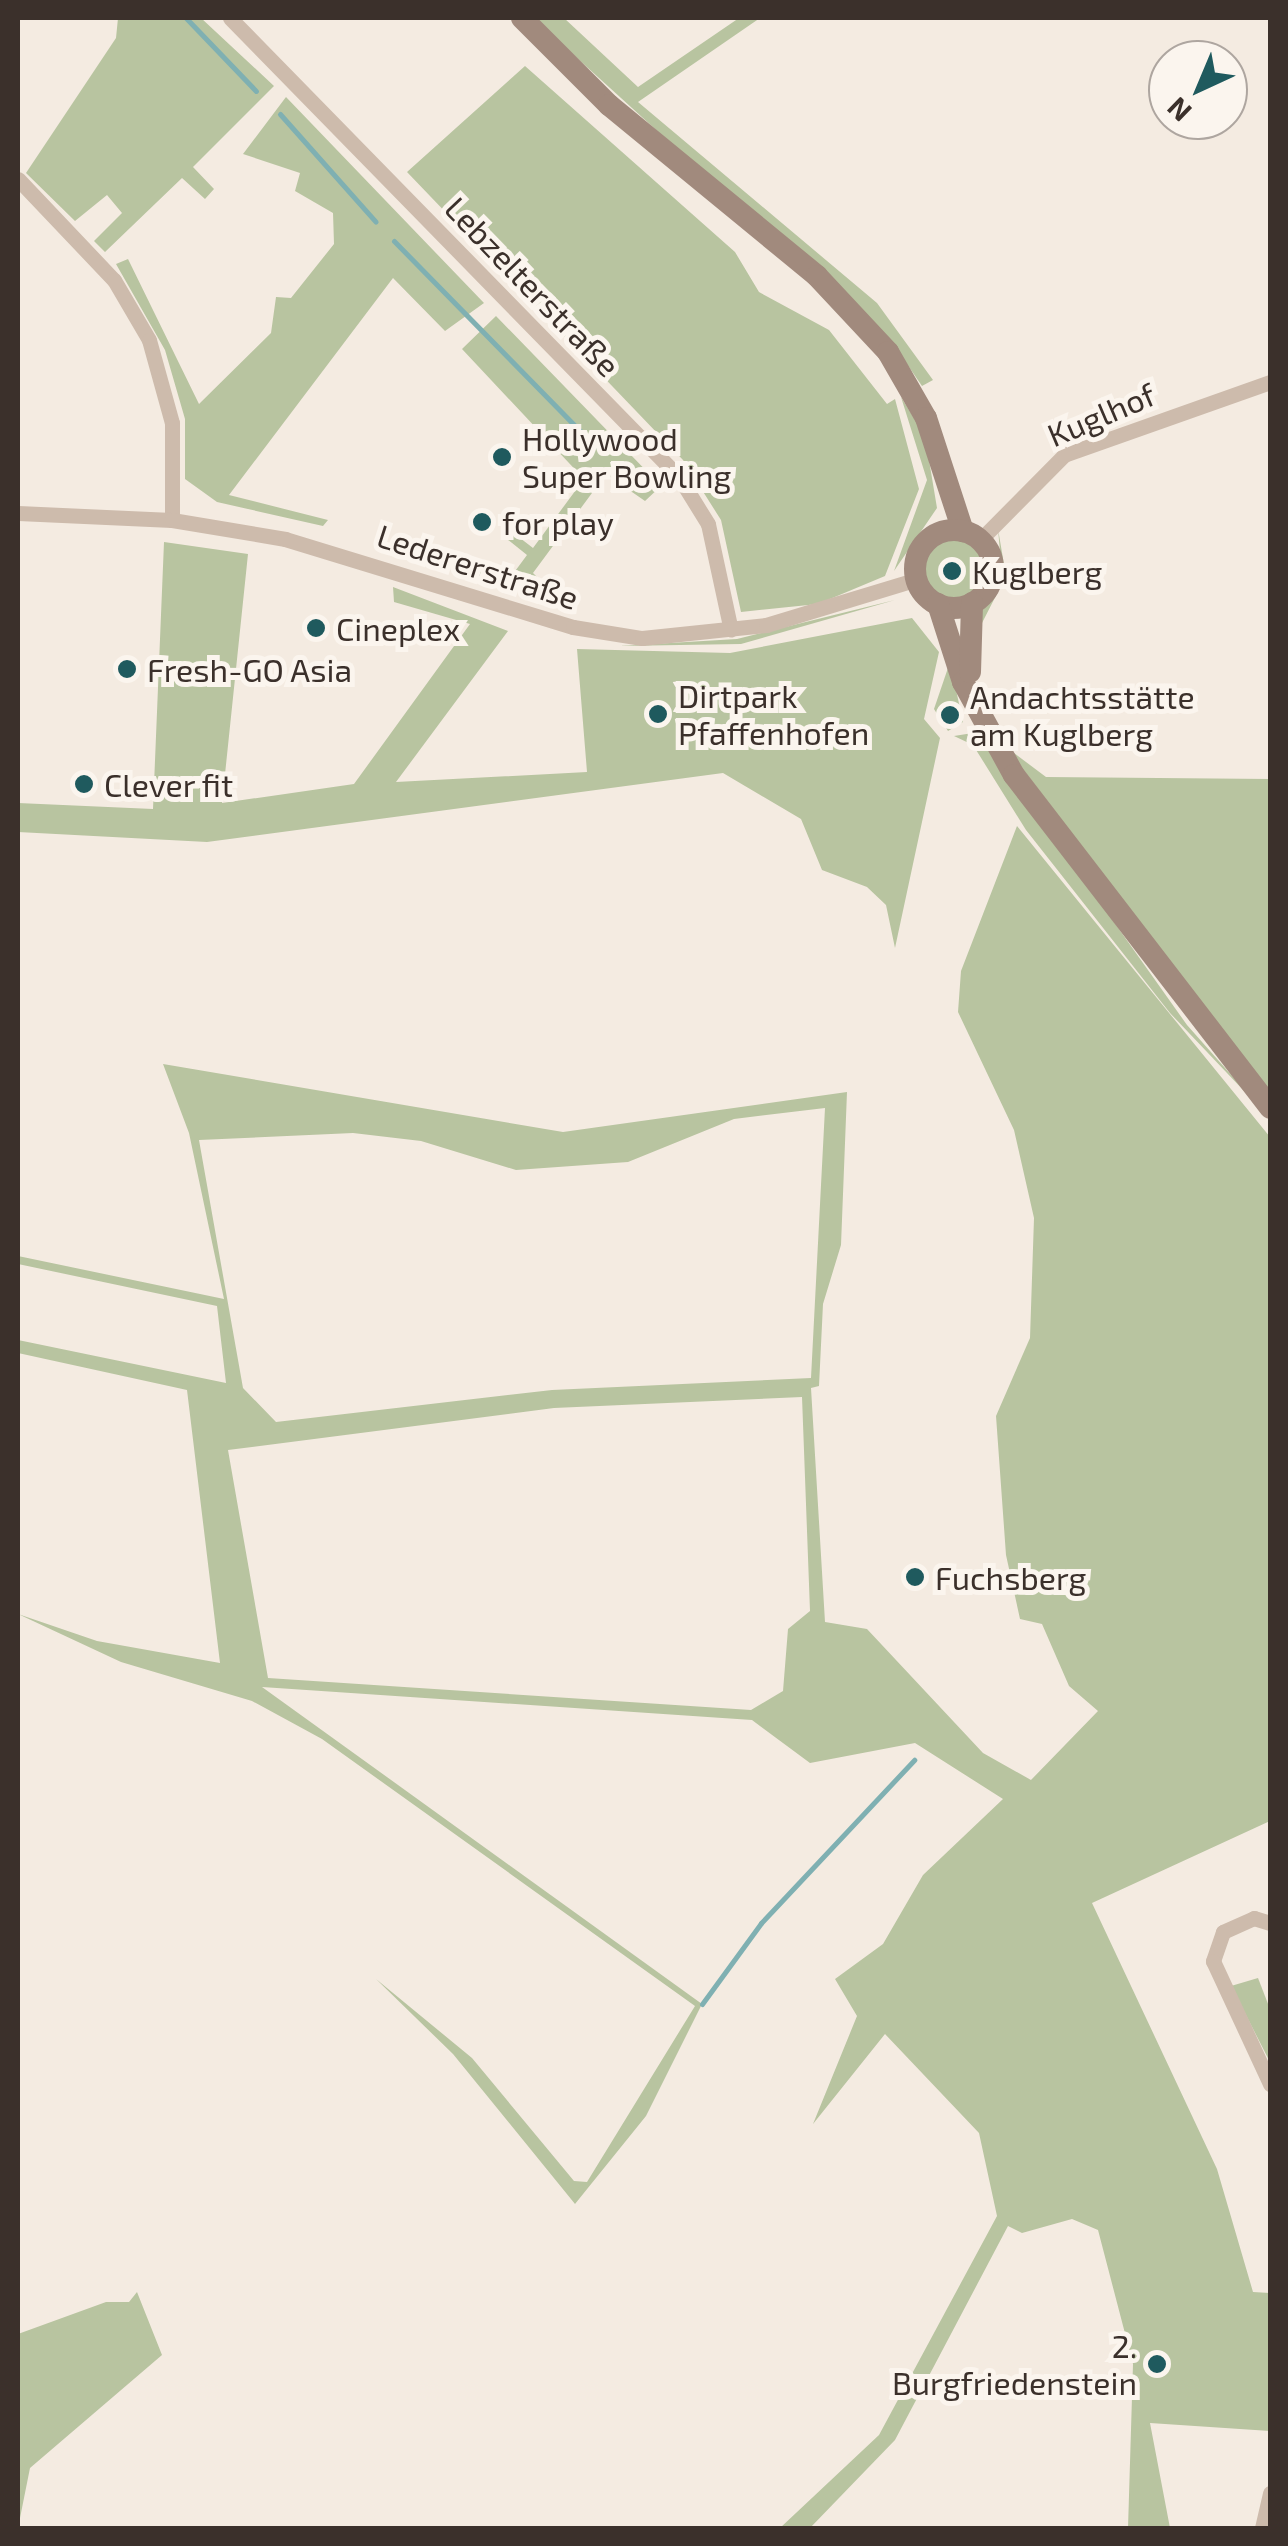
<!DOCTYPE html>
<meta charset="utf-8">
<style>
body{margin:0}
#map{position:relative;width:1288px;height:2546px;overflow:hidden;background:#f4ebe1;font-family:"Exo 2",sans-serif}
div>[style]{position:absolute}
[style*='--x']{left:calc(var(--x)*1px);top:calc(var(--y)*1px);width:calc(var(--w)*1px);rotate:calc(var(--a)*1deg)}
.green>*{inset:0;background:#b8c4a0}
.round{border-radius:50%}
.stream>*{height:5px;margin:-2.5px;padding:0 2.5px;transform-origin:2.5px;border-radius:2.5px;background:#7fb0b2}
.street>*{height:15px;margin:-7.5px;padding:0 7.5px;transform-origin:7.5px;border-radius:7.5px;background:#cdbbac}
.secondary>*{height:22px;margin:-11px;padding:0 11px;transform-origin:11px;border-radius:11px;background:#a18a7d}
.secondary>.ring{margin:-11px;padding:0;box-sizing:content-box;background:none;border:22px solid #a18a7d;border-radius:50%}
.dots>*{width:28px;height:28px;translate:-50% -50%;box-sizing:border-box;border:5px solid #fbf5ee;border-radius:50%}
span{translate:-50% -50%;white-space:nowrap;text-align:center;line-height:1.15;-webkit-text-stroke:10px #fbf5ee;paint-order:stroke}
.street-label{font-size:32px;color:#3b302b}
.poi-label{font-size:32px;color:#3b302b}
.left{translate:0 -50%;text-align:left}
.right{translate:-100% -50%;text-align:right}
.frame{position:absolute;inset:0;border:20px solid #3b302b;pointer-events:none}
.north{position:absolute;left:1148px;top:40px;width:100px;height:100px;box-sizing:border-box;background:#fbf5ee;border:2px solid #aea6a0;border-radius:50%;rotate:224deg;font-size:28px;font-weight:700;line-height:40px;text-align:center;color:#3b302b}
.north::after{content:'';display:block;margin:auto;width:35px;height:45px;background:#1f5a5e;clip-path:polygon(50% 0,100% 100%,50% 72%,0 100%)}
</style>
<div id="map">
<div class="green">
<i style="clip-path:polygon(118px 18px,201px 18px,274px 86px,193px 167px,214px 189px,205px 199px,182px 178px,105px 252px,94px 241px,122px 213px,107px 195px,75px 221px,26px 173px,116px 38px)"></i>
<i style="clip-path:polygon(533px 18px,564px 18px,638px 87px,739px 18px,760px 18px,638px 102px,877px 303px,933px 380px,922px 386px,896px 348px)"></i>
<i style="clip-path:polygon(525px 66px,735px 252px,759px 292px,829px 330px,887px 404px,895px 399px,919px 489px,885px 576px,818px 604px,741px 612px,721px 520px,683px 460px,407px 172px)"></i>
<i style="clip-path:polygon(286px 97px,484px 303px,445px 331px,393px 278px,229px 495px,328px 520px,323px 526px,217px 502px,185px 479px,185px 419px,165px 350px,116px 264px,128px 259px,199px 404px,271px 333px,276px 297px,291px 298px,334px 244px,333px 213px,295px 191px,300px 173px,243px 154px)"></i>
<i style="clip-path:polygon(496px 316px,661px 486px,645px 501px,606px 474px,533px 573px,541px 581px,531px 595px,395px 545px,510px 578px,527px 555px,502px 535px,507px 528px,533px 548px,584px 479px,462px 349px)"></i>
<i style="clip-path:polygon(901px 397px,925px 436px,937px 508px,894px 571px,927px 480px)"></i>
<i style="clip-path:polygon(998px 529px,1006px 576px,982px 623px,974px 617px,1002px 574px)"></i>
<i class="round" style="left:921px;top:539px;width:62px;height:62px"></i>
<i style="clip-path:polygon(164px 542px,248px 554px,222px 803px,354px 784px,470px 624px,394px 602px,393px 587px,508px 631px,396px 782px,587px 772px,577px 649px,730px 653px,912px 618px,939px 652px,924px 719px,940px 738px,895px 948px,886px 905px,867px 887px,822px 870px,801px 819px,723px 773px,207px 842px,18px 832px,18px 803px,153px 809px)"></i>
<i style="clip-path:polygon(895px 600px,741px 644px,619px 646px,737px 639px)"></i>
<i style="clip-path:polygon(950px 662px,963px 722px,948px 731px,934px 709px)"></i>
<i style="clip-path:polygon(979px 732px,1187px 1025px,1264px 1112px,1170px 1013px,1026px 830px,973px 745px,954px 736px)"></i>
<i style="clip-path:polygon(1006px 747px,1046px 777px,1270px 779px,1270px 1095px)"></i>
<i style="clip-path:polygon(evenodd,1017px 826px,1270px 1137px,1270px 1821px,1092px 1903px,1217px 2169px,1253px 2292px,1270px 2293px,1270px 2431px,1150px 2423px,1170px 2528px,1128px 2528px,1133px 2364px,1098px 2230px,1072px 2219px,1022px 2233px,1008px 2226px,895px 2440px,810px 2528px,780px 2528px,879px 2435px,997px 2216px,979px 2133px,885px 2034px,813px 2124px,857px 2016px,835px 1979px,883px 1944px,923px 1875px,1003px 1799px,915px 1743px,810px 1763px,752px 1720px,262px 1687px,702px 2004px,646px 2116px,575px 2204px,453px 2054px,376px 1979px,472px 2058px,574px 2181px,587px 2182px,695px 2006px,322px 1739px,252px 1701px,121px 1662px,18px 1614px,97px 1641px,220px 1663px,187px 1390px,18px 1353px,18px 1340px,226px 1383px,217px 1306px,18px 1264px,18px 1256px,224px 1299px,189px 1133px,163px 1064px,563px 1132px,847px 1092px,841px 1245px,823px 1304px,819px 1386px,811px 1388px,825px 1622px,867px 1629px,983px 1753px,1031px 1780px,1098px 1711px,1069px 1686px,1042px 1624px,1020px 1619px,1006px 1555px,996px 1416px,1030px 1338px,1034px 1218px,1014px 1130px,958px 1012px,961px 971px,1017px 826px,825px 1108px,811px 1378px,552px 1390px,276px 1422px,243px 1388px,199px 1140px,353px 1133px,421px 1141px,516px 1170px,628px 1162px,734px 1119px,825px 1108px,1017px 826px,802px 1397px,810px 1611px,788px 1629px,783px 1691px,751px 1710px,268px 1678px,228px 1450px,554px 1408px,802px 1397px)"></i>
<i style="clip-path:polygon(1258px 1978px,1270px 2009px,1270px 2062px,1231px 1986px)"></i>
<i style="clip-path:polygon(137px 2292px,162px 2355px,30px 2468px,18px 2528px,18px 2334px,106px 2302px,129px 2302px)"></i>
</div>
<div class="stream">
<i style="--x:186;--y:18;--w:101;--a:46.2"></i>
<i style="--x:280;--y:114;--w:144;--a:48.4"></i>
<i style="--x:394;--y:241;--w:287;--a:45.6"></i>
<i style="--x:702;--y:2004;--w:100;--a:-53.9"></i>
<i style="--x:761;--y:1923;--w:224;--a:-46.8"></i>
</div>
<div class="street">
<i style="--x:230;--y:18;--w:642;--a:45.63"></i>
<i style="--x:679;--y:477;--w:55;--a:58.3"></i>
<i style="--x:708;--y:524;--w:108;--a:77.8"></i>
<i style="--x:18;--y:179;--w:139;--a:46.5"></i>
<i style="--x:114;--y:280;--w:69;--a:59.7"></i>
<i style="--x:149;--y:340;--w:86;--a:74.5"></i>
<i style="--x:172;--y:423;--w:97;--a:90"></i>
<i style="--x:18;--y:513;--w:154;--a:2.6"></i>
<i style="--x:172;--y:520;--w:115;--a:9.5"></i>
<i style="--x:285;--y:539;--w:301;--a:17"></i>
<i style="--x:573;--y:627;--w:70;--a:9.1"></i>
<i style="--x:642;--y:638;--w:125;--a:-6"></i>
<i style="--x:766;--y:625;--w:158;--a:-16.9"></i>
<i style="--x:980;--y:540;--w:120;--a:-45.3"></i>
<i style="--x:1064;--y:455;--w:219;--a:-19.5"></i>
<i style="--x:1270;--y:1923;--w:17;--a:-163"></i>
<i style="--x:1254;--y:1918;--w:34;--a:156"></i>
<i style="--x:1223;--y:1932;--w:31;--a:109"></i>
<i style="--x:1213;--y:1961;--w:136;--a:65.1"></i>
<i style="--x:1262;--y:2528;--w:36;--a:-77"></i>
</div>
<div class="secondary">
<i style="--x:522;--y:18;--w:123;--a:45"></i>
<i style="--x:609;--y:105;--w:269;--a:39.4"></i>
<i style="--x:817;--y:276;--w:104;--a:46.9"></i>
<i style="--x:888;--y:352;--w:76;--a:60.1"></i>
<i style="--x:926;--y:418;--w:119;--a:71.9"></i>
<i class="ring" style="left:915px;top:530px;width:56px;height:56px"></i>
<i style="--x:938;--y:604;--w:82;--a:72.2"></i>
<i style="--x:963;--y:682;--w:106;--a:61.3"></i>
<i style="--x:1014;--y:775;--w:420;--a:52.4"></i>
<i style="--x:970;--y:672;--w:69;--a:-88.3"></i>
</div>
<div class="dots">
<i style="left:502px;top:457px;background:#1f5a5e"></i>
<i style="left:482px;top:522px;background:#1f5a5e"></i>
<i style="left:952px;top:571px;background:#1f5a5e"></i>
<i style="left:316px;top:628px;background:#1f5a5e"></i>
<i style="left:127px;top:669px;background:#1f5a5e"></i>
<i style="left:658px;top:714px;background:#1f5a5e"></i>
<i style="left:950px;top:715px;background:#1f5a5e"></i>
<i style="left:84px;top:784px;background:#1f5a5e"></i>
<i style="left:915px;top:1577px;background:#1f5a5e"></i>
<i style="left:1157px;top:2364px;background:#1f5a5e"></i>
</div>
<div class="street-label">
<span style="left:533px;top:286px;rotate:46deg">Lebzelterstraße</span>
<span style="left:1101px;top:414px;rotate:-23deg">Kuglhof</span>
<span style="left:478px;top:566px;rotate:18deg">Ledererstraße</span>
</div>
<div class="poi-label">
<span class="left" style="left:522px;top:457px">Hollywood<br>Super Bowling</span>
<span class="left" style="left:502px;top:522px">for play</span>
<span class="left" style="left:972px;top:571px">Kuglberg</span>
<span class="left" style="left:336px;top:628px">Cineplex</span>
<span class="left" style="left:147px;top:669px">Fresh-GO Asia</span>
<span class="left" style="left:678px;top:714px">Dirtpark<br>Pfaffenhofen</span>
<span class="left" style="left:970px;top:715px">Andachtsstätte<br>am Kuglberg</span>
<span class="left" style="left:104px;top:784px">Clever fit</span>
<span class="left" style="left:935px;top:1577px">Fuchsberg</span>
<span class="right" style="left:1137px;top:2364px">2.<br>Burgfriedenstein</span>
</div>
<div class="frame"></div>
<div class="north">N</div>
</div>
